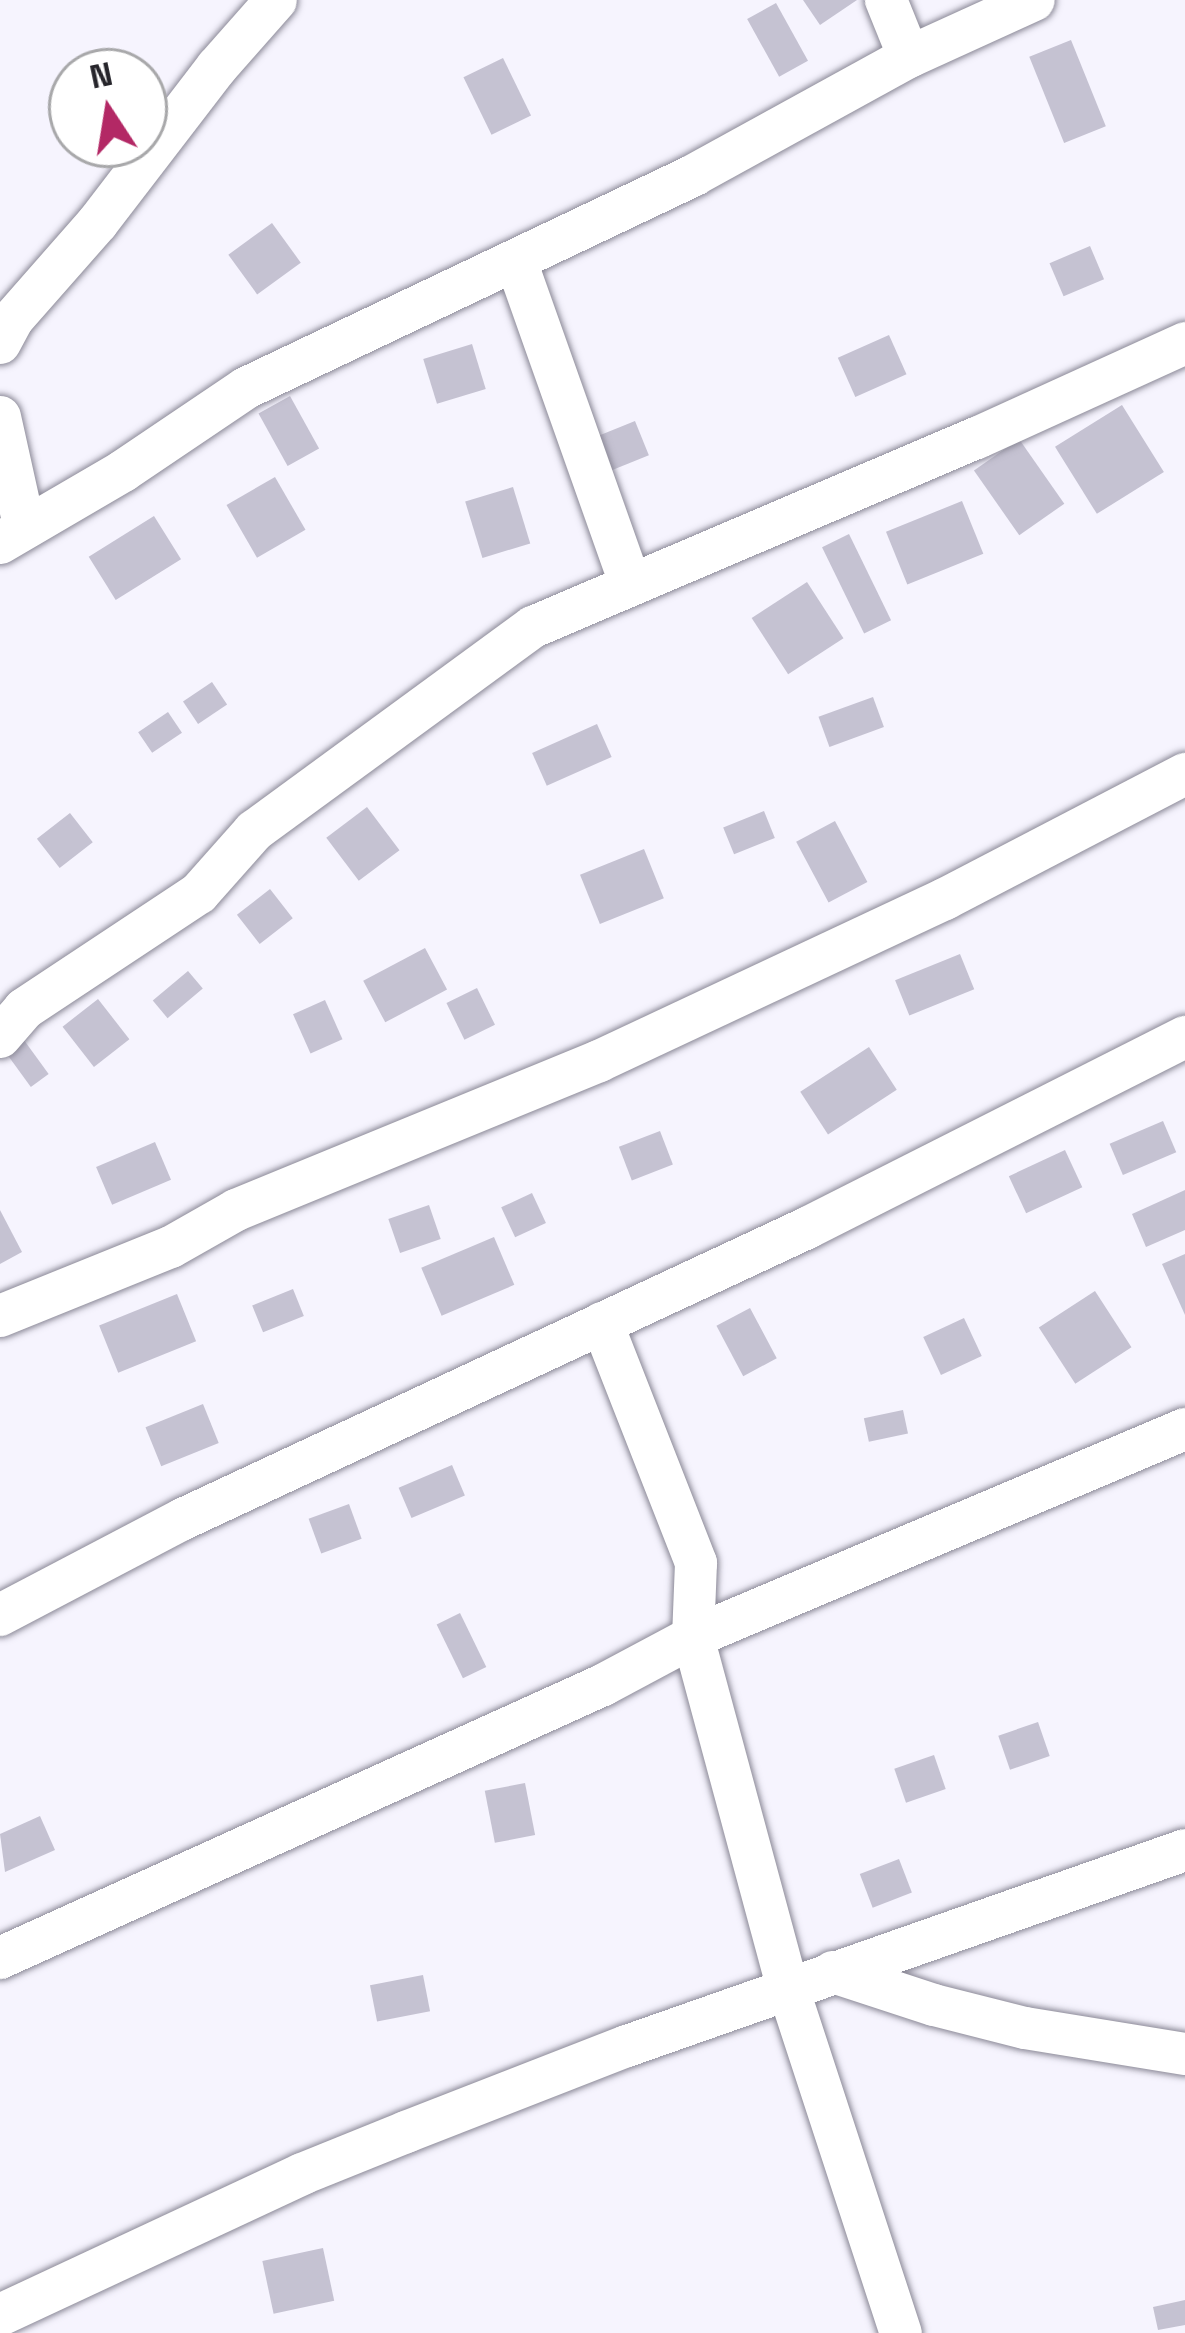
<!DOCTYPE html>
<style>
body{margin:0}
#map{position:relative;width:1185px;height:2333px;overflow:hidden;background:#f6f4fe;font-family:"Space Grotesk",sans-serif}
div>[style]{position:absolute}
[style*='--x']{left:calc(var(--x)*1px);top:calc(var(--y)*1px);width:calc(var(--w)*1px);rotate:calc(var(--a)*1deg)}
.building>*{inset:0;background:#c5c2d2;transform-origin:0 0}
.roads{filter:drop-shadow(0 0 3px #8b8997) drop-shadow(0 0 3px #8b8997)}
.street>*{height:42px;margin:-21px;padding:0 21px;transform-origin:21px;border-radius:21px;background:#fff}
span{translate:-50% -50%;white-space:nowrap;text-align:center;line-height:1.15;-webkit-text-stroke:12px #fff;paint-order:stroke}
.north{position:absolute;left:48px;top:48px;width:120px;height:120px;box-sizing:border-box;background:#fff;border:3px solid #a8a8aa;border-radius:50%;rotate:348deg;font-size:33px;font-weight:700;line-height:48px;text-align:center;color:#26252b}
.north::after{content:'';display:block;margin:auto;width:42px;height:54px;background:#b32865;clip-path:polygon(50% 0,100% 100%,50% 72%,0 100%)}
</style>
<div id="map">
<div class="building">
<i style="clip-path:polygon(803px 0,857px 0,820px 25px)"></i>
<i style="left:776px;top:3px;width:66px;height:33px;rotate:61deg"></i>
<i style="left:1071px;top:40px;width:93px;height:45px;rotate:68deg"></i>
<i style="left:503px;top:58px;width:64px;height:44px;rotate:64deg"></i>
<i style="left:272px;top:223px;width:49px;height:54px;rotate:54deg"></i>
<i style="left:1090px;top:246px;width:36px;height:44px;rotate:67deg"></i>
<i style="left:889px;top:335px;width:43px;height:56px;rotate:66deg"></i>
<i style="left:472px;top:344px;width:47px;height:51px;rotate:73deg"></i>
<i style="left:290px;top:396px;width:60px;height:36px;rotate:61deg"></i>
<i style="left:1122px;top:405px;width:79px;height:79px;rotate:58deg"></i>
<i style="left:635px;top:421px;width:37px;height:42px;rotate:68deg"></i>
<i style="left:1019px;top:439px;width:79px;height:55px;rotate:55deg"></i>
<i style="left:275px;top:477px;width:61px;height:56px;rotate:60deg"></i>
<i style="left:513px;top:487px;width:59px;height:50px;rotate:73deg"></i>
<i style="left:962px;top:501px;width:57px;height:82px;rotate:68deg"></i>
<i style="left:154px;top:516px;width:51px;height:77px;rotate:58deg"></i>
<i style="left:849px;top:534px;width:96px;height:30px;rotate:64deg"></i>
<i style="left:807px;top:582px;width:67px;height:66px;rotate:57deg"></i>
<i style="left:212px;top:682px;width:27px;height:35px;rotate:56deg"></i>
<i style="left:873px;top:697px;width:32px;height:58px;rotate:70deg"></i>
<i style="left:168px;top:712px;width:25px;height:36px;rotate:56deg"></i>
<i style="left:597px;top:724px;width:36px;height:71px;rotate:66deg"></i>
<i style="left:367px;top:807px;width:54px;height:51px;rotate:53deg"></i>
<i style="left:764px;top:811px;width:29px;height:44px;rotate:68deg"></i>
<i style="left:70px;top:813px;width:37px;height:42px;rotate:52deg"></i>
<i style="left:835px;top:821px;width:69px;height:44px;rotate:62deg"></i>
<i style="left:644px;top:849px;width:53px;height:69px;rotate:68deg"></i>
<i style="left:270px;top:889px;width:37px;height:42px;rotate:52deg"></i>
<i style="left:425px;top:948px;width:47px;height:70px;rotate:62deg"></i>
<i style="left:960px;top:954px;width:38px;height:70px;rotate:68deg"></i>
<i style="left:188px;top:971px;width:23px;height:46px;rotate:50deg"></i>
<i style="left:477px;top:988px;width:41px;height:34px;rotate:64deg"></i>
<i style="left:98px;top:999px;width:51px;height:45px;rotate:52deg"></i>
<i style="left:325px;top:1000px;width:43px;height:35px;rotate:66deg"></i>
<i style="left:21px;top:1036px;width:47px;height:22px;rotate:54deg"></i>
<i style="left:869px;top:1047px;width:51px;height:82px;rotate:57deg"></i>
<i style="left:1163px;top:1121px;width:34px;height:58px;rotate:67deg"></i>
<i style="left:660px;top:1131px;width:36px;height:44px;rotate:69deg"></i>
<i style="left:155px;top:1142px;width:41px;height:64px;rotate:67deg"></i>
<i style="left:1065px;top:1150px;width:41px;height:62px;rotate:65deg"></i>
<i style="clip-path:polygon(1185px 1190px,1185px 1230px,1146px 1247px,1132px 1214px)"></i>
<i style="left:532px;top:1193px;width:33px;height:34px;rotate:65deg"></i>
<i style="left:429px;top:1205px;width:36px;height:43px;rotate:71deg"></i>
<i style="clip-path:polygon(0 1210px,22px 1252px,0 1264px)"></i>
<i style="left:494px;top:1237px;width:52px;height:79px;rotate:67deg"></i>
<i style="clip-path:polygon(1185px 1254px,1185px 1315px,1162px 1264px)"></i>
<i style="left:293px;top:1289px;width:29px;height:44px;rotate:68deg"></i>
<i style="left:1095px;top:1291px;width:67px;height:67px;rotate:57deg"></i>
<i style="left:177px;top:1294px;width:51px;height:84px;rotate:68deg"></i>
<i style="left:750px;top:1308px;width:57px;height:38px;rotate:62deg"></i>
<i style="left:964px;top:1318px;width:42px;height:45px;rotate:65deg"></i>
<i style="left:203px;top:1404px;width:42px;height:62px;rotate:68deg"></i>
<i style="left:903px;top:1410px;width:24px;height:40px;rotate:78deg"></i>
<i style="left:452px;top:1465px;width:33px;height:58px;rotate:67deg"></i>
<i style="left:349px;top:1504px;width:37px;height:43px;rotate:70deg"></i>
<i style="left:460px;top:1613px;width:60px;height:26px;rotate:64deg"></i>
<i style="left:1038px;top:1722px;width:36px;height:42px;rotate:71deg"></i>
<i style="left:934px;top:1755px;width:36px;height:42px;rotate:71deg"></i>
<i style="left:525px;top:1783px;width:53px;height:41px;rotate:79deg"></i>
<i style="clip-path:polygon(40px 1816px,55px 1850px,5px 1872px,0 1834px)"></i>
<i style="left:899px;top:1859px;width:36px;height:42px;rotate:69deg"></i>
<i style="left:423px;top:1975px;width:37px;height:54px;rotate:79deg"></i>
<i style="left:323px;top:2248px;width:54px;height:62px;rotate:78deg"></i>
<i style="clip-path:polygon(1185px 2300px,1185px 2325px,1158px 2330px,1153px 2307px)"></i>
</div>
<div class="roads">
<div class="street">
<i style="--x:886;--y:0;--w:61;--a:68"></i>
<i style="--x:516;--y:261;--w:342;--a:70.5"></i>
<i style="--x:0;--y:343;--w:26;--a:-62"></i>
<i style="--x:12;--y:320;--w:130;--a:-48.7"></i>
<i style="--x:98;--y:222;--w:195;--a:-52.5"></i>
<i style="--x:217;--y:67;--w:89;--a:-48.6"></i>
<i style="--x:0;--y:417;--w:111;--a:77.5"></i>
<i style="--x:0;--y:543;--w:143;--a:-30.3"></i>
<i style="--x:123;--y:471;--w:148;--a:-34"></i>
<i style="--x:246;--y:388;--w:496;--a:-25.4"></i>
<i style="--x:694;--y:175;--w:245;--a:-28.8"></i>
<i style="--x:909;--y:57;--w:137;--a:-24.5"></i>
<i style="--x:0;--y:1037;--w:37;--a:-49"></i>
<i style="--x:24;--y:1009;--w:210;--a:-33.5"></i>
<i style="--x:199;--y:893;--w:83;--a:-48.4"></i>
<i style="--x:254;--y:831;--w:346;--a:-36.2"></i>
<i style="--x:533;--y:627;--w:483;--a:-23.1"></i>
<i style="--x:977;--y:438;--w:229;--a:-24.5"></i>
<i style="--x:0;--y:1316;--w:184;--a:-22"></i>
<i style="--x:171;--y:1247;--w:75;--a:-29.6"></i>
<i style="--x:236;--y:1210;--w:392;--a:-22.3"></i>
<i style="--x:599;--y:1061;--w:382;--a:-25.1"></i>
<i style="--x:945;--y:899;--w:271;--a:-27.5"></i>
<i style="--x:602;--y:1323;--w:258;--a:68.6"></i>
<i style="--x:696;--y:1563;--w:74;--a:92.3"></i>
<i style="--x:693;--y:1637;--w:364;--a:74.9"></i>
<i style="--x:788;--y:1988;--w:363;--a:71.9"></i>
<i style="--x:0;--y:1615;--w:207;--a:-27.7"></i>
<i style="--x:183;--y:1519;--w:689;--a:-25"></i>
<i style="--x:807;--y:1228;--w:424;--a:-26.8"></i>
<i style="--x:0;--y:1958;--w:662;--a:-24.36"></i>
<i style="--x:603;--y:1685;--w:102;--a:-28.1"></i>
<i style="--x:693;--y:1637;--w:534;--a:-22.92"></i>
<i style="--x:833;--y:1972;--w:106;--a:18.1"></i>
<i style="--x:934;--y:2005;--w:94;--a:14.2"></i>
<i style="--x:1025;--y:2028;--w:162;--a:9.2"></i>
<i style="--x:0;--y:2315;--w:333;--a:-25"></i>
<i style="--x:302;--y:2174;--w:112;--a:-22"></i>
<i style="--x:406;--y:2132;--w:237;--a:-21.3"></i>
<i style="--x:627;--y:2046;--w:591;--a:-19.35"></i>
</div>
</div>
<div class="north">N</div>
</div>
